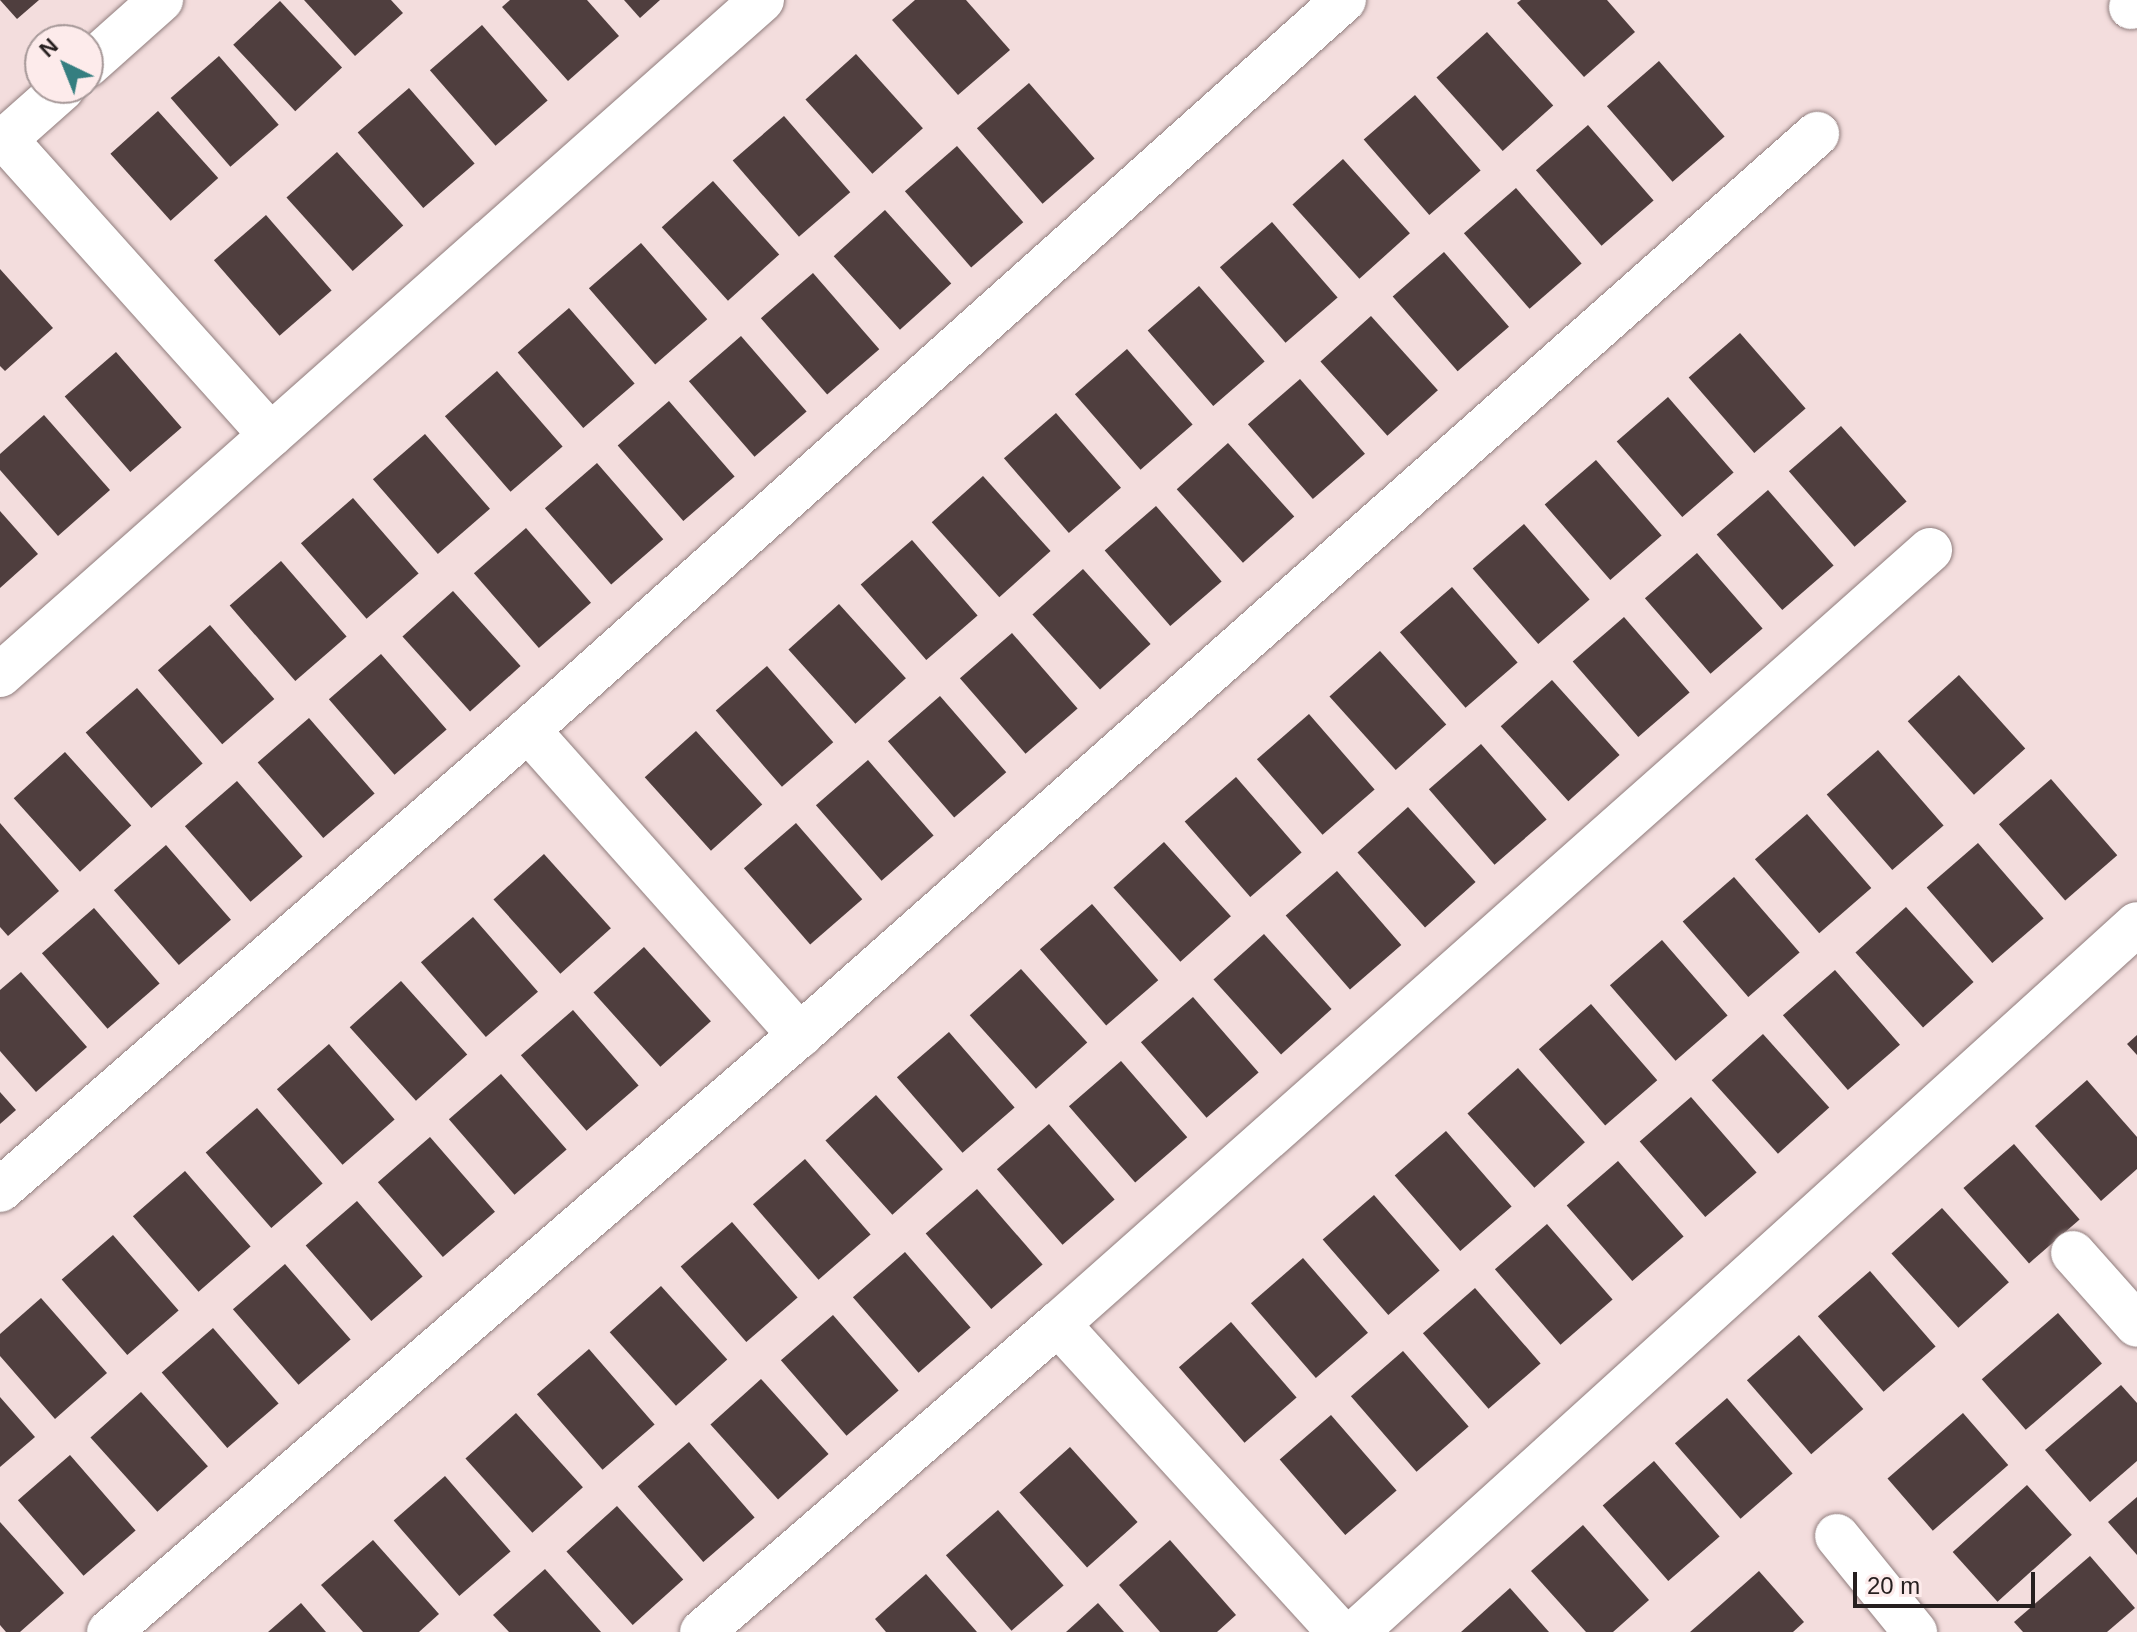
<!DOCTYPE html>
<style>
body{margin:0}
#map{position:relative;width:2137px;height:1632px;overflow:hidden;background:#f3dddd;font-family:Arial,sans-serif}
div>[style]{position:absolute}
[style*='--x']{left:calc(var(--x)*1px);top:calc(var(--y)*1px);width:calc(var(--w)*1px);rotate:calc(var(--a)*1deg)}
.building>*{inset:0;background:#4f3e3e;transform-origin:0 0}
.roads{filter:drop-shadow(0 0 2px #907d7d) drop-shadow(0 0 2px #907d7d)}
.minor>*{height:44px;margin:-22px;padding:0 22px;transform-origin:22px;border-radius:22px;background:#fff}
span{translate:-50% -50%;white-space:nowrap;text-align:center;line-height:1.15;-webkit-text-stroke:8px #fdebeb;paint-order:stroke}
.north{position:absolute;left:24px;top:24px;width:80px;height:80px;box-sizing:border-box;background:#fdebeb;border:2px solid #a79999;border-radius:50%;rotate:317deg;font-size:22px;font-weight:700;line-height:32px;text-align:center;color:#261f1f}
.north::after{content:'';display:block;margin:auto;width:28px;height:36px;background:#357e80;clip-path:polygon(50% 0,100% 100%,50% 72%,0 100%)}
.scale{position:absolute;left:1853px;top:1572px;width:182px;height:36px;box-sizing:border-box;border:4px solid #261f1f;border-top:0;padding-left:10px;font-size:24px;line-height:28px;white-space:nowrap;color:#261f1f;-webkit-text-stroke:6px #fdebeb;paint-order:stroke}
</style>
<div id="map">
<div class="building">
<i style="clip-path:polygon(0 0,39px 0,17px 19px)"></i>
<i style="clip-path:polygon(304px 0,391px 0,403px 13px,355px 56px)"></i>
<i style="clip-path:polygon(510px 0,587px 0,619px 36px,568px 81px,502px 7px)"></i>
<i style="clip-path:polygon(624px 0,660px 0,640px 18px)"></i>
<i style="clip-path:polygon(915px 0,966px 0,1010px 50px,958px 95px,892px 20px)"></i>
<i style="clip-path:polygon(1521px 0,1607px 0,1635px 32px,1584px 77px,1517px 3px)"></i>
<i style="left:280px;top:1px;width:91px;height:64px;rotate:47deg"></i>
<i style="left:482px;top:25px;width:100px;height:69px;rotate:49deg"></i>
<i style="left:1487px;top:32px;width:99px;height:68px;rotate:48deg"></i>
<i style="left:856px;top:54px;width:100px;height:68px;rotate:48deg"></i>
<i style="left:219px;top:56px;width:91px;height:64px;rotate:49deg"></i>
<i style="left:1659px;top:61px;width:100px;height:69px;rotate:49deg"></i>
<i style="left:1029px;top:83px;width:100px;height:69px;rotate:49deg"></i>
<i style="left:409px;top:88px;width:100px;height:68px;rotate:49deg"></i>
<i style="left:1415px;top:95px;width:100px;height:68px;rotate:49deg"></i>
<i style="left:158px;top:111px;width:90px;height:64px;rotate:48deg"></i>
<i style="left:784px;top:116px;width:101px;height:68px;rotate:49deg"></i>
<i style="left:1588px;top:125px;width:100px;height:69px;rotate:49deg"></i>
<i style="left:957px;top:146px;width:101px;height:69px;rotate:49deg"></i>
<i style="left:337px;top:152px;width:99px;height:68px;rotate:48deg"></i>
<i style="left:1343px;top:159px;width:100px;height:68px;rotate:48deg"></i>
<i style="left:713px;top:181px;width:99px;height:69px;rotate:48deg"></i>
<i style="left:1516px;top:188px;width:100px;height:69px;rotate:49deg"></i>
<i style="left:885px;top:210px;width:99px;height:69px;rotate:48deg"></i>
<i style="left:266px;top:215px;width:100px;height:69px;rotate:49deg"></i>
<i style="left:1272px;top:222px;width:100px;height:69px;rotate:49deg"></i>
<i style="left:641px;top:243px;width:101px;height:69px;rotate:49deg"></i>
<i style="left:1444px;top:252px;width:99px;height:68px;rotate:49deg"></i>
<i style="clip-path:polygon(0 269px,53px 328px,5px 371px,0 366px)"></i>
<i style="left:813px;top:273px;width:101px;height:69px;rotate:49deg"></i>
<i style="left:1199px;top:286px;width:100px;height:68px;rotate:49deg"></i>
<i style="left:569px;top:308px;width:100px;height:68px;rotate:49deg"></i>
<i style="left:1371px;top:316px;width:100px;height:68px;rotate:48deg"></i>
<i style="left:1740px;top:333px;width:100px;height:68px;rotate:49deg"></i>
<i style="left:741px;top:336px;width:100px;height:69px;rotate:49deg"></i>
<i style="left:1127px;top:349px;width:100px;height:69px;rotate:49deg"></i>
<i style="left:116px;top:352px;width:100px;height:68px;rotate:49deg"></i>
<i style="left:497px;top:371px;width:100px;height:69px;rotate:49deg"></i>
<i style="left:1300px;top:379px;width:99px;height:69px;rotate:49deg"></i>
<i style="left:1668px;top:397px;width:100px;height:68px;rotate:49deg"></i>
<i style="left:669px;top:401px;width:100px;height:68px;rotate:49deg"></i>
<i style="left:1056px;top:413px;width:99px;height:69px;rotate:49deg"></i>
<i style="clip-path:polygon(44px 415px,110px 490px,58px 536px,0 470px,0 454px)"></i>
<i style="left:1841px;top:426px;width:100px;height:69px;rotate:49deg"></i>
<i style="left:425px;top:434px;width:99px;height:69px;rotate:49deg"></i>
<i style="left:1228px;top:443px;width:99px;height:69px;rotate:48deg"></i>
<i style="left:1596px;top:460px;width:100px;height:68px;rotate:49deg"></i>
<i style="left:597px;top:463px;width:101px;height:69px;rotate:49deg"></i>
<i style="left:983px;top:476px;width:101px;height:69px;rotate:48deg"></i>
<i style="left:1768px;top:490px;width:100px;height:68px;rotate:49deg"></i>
<i style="left:353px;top:498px;width:100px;height:69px;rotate:49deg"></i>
<i style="left:1156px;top:506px;width:100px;height:68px;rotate:49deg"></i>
<i style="clip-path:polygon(0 511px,38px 554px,0 588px)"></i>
<i style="left:1524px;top:524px;width:100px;height:68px;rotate:49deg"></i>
<i style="left:526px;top:528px;width:99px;height:69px;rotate:49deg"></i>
<i style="left:912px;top:540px;width:100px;height:68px;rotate:49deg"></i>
<i style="left:1697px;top:553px;width:100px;height:69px;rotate:49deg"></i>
<i style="left:281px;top:561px;width:100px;height:68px;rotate:49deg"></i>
<i style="left:1083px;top:569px;width:101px;height:68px;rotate:48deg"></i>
<i style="left:1452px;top:587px;width:100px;height:69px;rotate:49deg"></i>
<i style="left:453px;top:591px;width:101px;height:68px;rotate:48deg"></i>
<i style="left:839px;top:604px;width:100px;height:68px;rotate:48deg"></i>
<i style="left:1624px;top:617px;width:100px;height:68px;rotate:49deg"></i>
<i style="left:210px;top:625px;width:98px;height:69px;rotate:49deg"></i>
<i style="left:1012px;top:633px;width:100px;height:69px;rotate:49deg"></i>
<i style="left:1380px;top:651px;width:99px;height:68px;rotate:48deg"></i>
<i style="left:381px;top:654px;width:100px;height:69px;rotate:49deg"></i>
<i style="left:767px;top:666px;width:101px;height:68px;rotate:49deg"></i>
<i style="left:1959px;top:675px;width:99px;height:69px;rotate:48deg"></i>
<i style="left:1552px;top:680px;width:101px;height:69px;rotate:48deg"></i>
<i style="left:137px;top:688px;width:100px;height:68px;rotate:49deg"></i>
<i style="left:940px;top:696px;width:101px;height:69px;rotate:49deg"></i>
<i style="left:1309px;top:714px;width:100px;height:69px;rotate:49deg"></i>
<i style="left:309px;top:718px;width:100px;height:68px;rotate:49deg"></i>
<i style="left:696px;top:731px;width:99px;height:69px;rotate:48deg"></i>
<i style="left:1481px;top:744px;width:100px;height:69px;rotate:49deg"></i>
<i style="left:1878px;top:750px;width:100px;height:68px;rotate:49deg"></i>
<i style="left:65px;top:752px;width:99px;height:69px;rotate:48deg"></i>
<i style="left:868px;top:760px;width:100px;height:69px;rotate:49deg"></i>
<i style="left:1236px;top:777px;width:100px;height:68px;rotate:49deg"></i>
<i style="left:2051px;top:779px;width:101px;height:69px;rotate:49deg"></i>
<i style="left:237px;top:781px;width:100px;height:69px;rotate:49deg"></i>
<i style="left:1408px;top:807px;width:101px;height:68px;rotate:48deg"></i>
<i style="left:1807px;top:814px;width:98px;height:69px;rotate:49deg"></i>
<i style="clip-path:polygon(0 823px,59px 891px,8px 936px,0 927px)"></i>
<i style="left:796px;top:823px;width:101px;height:69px;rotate:49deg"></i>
<i style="left:1164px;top:842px;width:100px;height:68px;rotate:48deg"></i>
<i style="left:1978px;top:843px;width:100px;height:68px;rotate:49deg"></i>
<i style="left:166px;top:845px;width:99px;height:69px;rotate:49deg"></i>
<i style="left:544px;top:854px;width:100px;height:68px;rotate:48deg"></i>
<i style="left:1337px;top:871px;width:98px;height:68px;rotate:49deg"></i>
<i style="left:1734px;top:877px;width:100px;height:68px;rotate:49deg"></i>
<i style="left:1092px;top:904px;width:101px;height:69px;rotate:49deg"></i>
<i style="left:1906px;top:907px;width:101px;height:68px;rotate:48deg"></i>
<i style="left:94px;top:908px;width:100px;height:69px;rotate:49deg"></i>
<i style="left:473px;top:917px;width:99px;height:69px;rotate:49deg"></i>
<i style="left:1264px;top:934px;width:101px;height:68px;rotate:48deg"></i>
<i style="left:1662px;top:940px;width:100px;height:69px;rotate:49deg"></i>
<i style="left:644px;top:947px;width:100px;height:68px;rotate:48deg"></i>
<i style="left:1021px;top:969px;width:99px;height:69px;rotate:48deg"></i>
<i style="left:1835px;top:970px;width:99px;height:69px;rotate:49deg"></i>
<i style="clip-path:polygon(21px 972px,87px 1047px,36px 1092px,0 1051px,0 990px)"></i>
<i style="left:401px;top:981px;width:99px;height:69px;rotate:48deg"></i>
<i style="left:1193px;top:997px;width:100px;height:69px;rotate:49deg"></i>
<i style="left:1591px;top:1004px;width:101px;height:69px;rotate:49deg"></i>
<i style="left:573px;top:1010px;width:100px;height:69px;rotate:49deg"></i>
<i style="left:949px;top:1032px;width:100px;height:69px;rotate:49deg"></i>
<i style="left:1763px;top:1034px;width:99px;height:69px;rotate:48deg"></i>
<i style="clip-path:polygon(2137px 1035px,2137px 1055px,2127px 1044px)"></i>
<i style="left:329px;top:1044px;width:100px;height:69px;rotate:49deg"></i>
<i style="left:1121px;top:1061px;width:101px;height:69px;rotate:49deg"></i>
<i style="left:1518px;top:1068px;width:100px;height:68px;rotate:48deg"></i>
<i style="left:501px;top:1074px;width:100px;height:69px;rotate:49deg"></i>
<i style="clip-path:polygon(2087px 1080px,2137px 1137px,2137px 1169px,2101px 1201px,2035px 1126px)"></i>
<i style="clip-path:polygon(0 1092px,16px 1110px,0 1124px)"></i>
<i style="left:876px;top:1095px;width:100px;height:68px;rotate:48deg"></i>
<i style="left:1691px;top:1097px;width:100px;height:68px;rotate:49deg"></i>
<i style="left:257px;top:1108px;width:100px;height:68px;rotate:49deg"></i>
<i style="left:1049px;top:1124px;width:100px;height:69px;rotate:49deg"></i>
<i style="left:1446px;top:1131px;width:100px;height:68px;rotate:49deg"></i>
<i style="left:430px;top:1137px;width:99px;height:69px;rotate:49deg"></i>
<i style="left:2014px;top:1144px;width:100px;height:67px;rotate:49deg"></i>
<i style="left:805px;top:1159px;width:100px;height:69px;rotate:49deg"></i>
<i style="left:1618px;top:1161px;width:100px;height:68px;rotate:49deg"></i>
<i style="left:185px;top:1171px;width:100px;height:69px;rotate:49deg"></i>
<i style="left:977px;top:1189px;width:100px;height:68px;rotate:49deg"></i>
<i style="left:1374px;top:1195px;width:100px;height:68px;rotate:49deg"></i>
<i style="left:357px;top:1201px;width:100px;height:68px;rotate:49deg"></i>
<i style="left:1942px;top:1208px;width:100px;height:68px;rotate:48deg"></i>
<i style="left:732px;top:1222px;width:100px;height:68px;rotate:49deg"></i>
<i style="left:1547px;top:1224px;width:100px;height:69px;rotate:49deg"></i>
<i style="left:113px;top:1235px;width:100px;height:68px;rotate:49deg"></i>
<i style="left:905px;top:1252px;width:100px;height:69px;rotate:49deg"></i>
<i style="left:1303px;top:1258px;width:99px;height:69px;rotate:49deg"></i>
<i style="left:285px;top:1264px;width:100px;height:69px;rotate:49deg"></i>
<i style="left:1870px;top:1271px;width:100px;height:69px;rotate:49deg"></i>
<i style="left:661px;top:1286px;width:99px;height:69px;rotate:48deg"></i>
<i style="left:1475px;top:1288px;width:100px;height:69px;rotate:49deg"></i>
<i style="clip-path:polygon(41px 1298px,107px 1373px,55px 1419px,0 1356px,0 1334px)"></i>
<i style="left:2058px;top:1313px;width:67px;height:101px;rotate:49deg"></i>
<i style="left:833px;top:1315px;width:100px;height:69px;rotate:49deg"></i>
<i style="left:1231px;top:1322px;width:100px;height:69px;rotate:49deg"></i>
<i style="left:213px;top:1328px;width:100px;height:68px;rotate:49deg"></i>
<i style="left:1799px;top:1335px;width:98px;height:69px;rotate:49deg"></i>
<i style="left:589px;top:1349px;width:100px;height:69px;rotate:49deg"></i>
<i style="left:1403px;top:1351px;width:100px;height:69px;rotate:49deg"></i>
<i style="left:761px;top:1379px;width:101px;height:68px;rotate:48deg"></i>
<i style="clip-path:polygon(2121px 1385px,2137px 1403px,2137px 1461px,2090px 1502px,2045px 1450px)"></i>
<i style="left:141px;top:1392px;width:100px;height:68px;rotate:48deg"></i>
<i style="clip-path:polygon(0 1397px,35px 1437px,0 1467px)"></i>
<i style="left:1727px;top:1398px;width:100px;height:69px;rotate:49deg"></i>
<i style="left:516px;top:1413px;width:100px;height:68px;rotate:48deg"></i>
<i style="left:1963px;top:1413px;width:69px;height:100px;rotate:49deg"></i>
<i style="left:1331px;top:1415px;width:100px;height:68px;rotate:49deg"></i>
<i style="left:689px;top:1442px;width:100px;height:68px;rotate:49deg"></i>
<i style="left:1070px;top:1447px;width:101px;height:68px;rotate:48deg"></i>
<i style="left:70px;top:1455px;width:100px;height:69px;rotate:49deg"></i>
<i style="left:1654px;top:1461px;width:100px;height:68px;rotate:49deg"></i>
<i style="left:445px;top:1476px;width:100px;height:68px;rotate:49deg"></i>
<i style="left:2027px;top:1485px;width:67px;height:100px;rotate:48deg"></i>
<i style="clip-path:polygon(2137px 1497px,2137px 1555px,2108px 1522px)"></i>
<i style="left:617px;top:1506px;width:99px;height:68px;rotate:48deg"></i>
<i style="left:998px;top:1510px;width:100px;height:69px;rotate:49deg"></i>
<i style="clip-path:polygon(0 1522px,64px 1593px,20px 1632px,6px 1632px,0 1625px)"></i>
<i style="clip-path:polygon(1583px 1525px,1649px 1600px,1613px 1632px,1586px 1632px,1531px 1571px)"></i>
<i style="clip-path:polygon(373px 1540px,439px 1614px,419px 1632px,363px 1632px,321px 1585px)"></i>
<i style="clip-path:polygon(1170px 1540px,1236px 1615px,1217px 1632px,1160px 1632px,1119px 1585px)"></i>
<i style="clip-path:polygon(2090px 1556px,2135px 1608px,2107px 1632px,2023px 1632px,2014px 1622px)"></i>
<i style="clip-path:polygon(545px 1569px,601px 1632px,509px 1632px,493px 1615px)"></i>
<i style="clip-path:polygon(1759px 1571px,1804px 1622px,1793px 1632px,1690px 1632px)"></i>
<i style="clip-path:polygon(926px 1574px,977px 1632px,886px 1632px,875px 1619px)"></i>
<i style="clip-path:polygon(1510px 1588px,1549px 1632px,1461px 1632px)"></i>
<i style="clip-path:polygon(301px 1603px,326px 1632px,268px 1632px)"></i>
<i style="clip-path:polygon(1098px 1603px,1124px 1632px,1066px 1632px)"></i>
</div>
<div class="roads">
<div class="minor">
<i style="--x:2131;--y:7;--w:9;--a:-54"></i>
<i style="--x:88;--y:65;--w:98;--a:-41.7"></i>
<i style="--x:5;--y:139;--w:398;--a:48.1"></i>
<i style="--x:0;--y:144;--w:84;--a:-41.6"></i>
<i style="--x:0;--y:675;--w:1018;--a:-41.54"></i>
<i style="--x:528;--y:730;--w:409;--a:48.3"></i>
<i style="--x:0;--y:1190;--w:700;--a:-41.06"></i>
<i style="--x:528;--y:730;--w:1095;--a:-41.82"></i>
<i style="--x:2073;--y:1253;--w:96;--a:48.4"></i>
<i style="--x:1058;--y:1324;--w:417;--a:47.6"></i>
<i style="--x:1837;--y:1536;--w:124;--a:50.9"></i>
<i style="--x:109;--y:1632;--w:913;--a:-40.83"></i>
<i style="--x:800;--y:1035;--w:1359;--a:-41.54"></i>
<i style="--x:702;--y:1632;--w:471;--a:-40.9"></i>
<i style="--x:1058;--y:1324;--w:1166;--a:-41.59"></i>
<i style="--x:1356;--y:1632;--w:1054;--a:-42.19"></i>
</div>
</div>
<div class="north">N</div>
<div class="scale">20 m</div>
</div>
